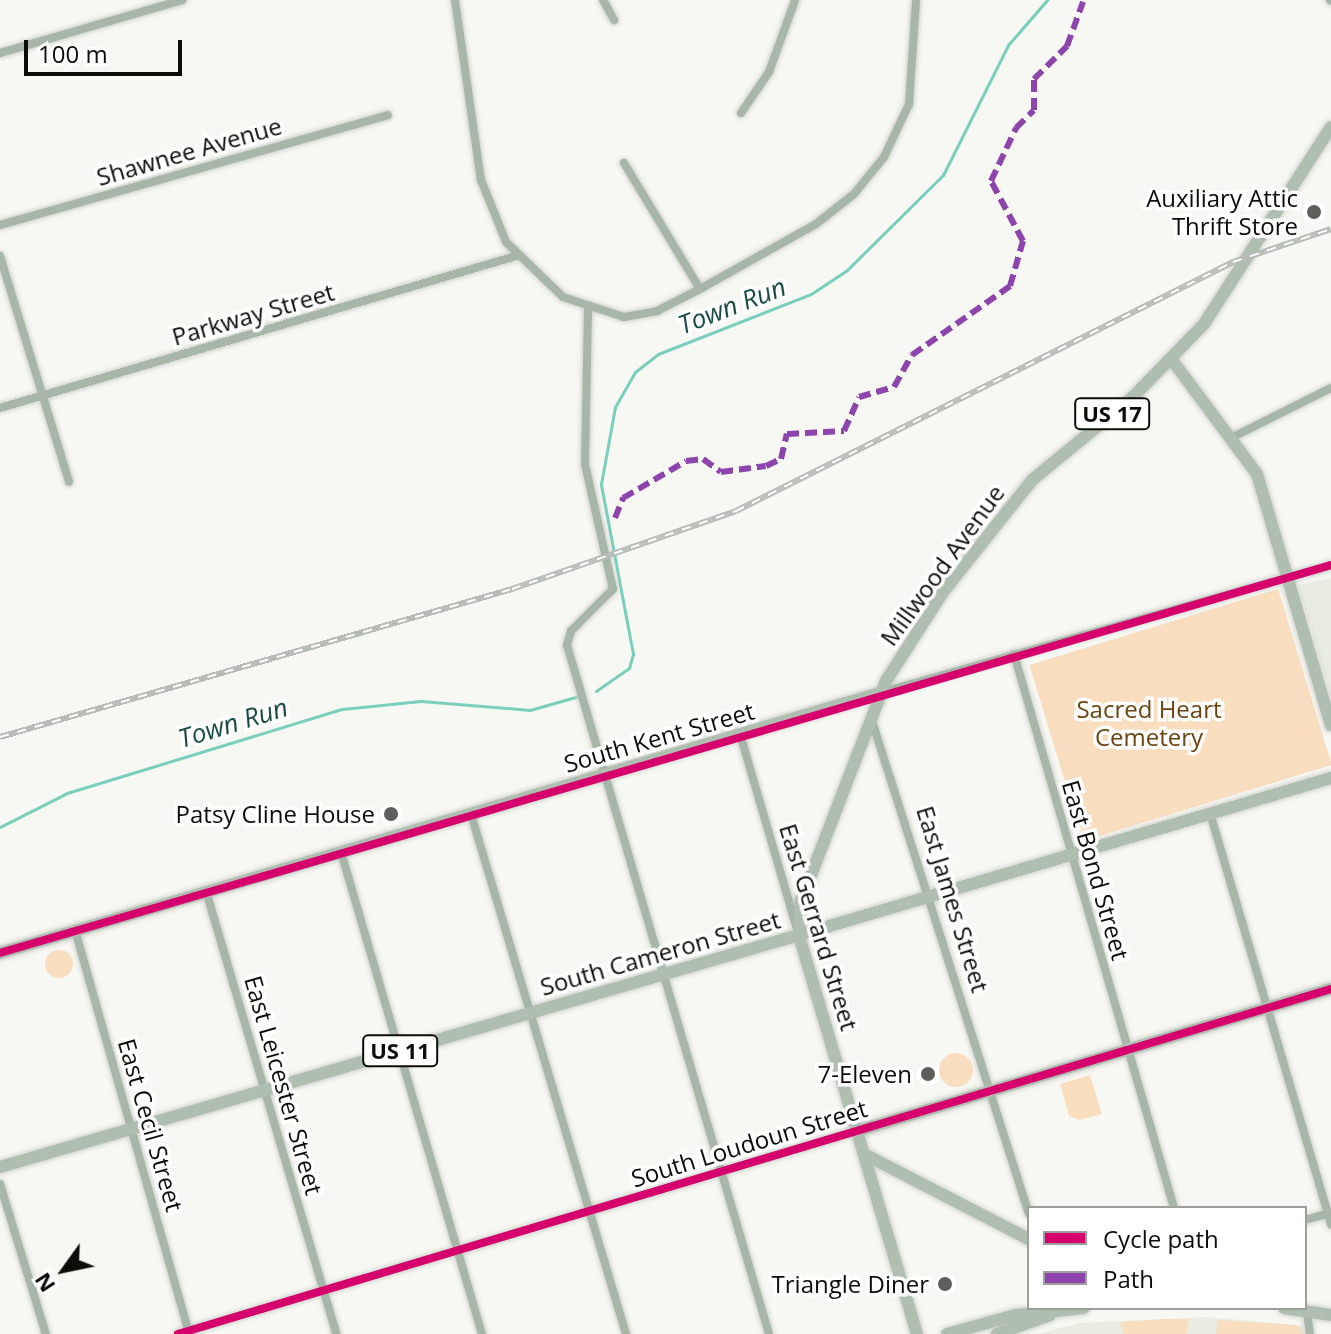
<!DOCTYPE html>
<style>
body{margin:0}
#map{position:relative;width:1331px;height:1334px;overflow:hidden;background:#f7f8f3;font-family:"Open Sans",sans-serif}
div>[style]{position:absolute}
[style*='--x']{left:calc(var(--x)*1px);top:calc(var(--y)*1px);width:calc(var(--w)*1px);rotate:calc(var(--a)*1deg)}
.built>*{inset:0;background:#e9ece0}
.green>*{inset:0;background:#f8ddbf;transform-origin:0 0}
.round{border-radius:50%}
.stream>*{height:3px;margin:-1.5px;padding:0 1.5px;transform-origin:1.5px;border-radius:1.5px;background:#79cebc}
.roads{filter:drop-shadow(0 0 2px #d1d2ce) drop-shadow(0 0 2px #d1d2ce)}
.street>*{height:8px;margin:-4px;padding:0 4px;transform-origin:4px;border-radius:4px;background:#a7b6a9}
.secondary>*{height:12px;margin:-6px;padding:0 6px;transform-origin:6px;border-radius:6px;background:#b0beb2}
.primary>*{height:12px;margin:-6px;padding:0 6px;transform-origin:6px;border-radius:6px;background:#b0beb2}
.rail>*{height:6px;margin-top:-3px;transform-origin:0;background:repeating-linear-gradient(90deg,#fff 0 9px,#b7bcb7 0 18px);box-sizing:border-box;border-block:2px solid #b7bcb7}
.quiet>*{height:6px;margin-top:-3px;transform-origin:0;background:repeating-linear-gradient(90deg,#8e44ad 0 12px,transparent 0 18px)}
.cycleway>*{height:8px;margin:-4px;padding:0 4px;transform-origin:4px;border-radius:4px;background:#d6006c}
.dots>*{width:22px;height:22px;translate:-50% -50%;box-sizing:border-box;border:4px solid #fff;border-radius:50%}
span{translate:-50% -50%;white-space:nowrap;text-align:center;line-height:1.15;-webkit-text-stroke:7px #fff;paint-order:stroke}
.shield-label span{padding:2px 6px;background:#fff;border:2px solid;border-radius:6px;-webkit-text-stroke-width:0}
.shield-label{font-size:22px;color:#0c0d09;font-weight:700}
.street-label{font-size:24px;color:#0c0d09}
.poi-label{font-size:24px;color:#0c0d09}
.right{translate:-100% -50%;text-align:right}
.park-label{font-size:24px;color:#6c430f}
.water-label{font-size:26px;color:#194c42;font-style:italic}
.legend{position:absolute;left:1027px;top:1206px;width:280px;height:104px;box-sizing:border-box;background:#fff;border:2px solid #9e9e9d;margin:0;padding:10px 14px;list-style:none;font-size:24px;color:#0c0d09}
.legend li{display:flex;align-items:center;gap:16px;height:40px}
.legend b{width:40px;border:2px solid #9e9e9d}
.north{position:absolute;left:24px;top:1230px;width:80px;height:80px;-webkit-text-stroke:6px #fff;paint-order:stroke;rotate:237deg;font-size:22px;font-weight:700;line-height:32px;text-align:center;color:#0c0d09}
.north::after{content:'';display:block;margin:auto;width:28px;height:36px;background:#0c0d09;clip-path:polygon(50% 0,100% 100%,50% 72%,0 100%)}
.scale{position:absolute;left:24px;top:40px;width:158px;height:36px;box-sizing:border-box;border:4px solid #0c0d09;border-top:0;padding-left:10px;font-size:24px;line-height:28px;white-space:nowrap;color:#0c0d09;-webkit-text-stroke:6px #fff;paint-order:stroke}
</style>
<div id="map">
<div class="built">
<i style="clip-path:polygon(1331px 578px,1331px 697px,1298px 585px)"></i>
<i style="clip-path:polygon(1208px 1317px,1303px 1326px,1304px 1334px,1037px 1334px,1081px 1323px)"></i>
</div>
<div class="green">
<i style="left:1278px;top:589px;width:184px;height:260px;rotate:73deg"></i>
<i class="round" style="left:45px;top:950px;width:28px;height:28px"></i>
<i class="round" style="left:939px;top:1053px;width:34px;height:34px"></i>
<i style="clip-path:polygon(1090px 1075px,1102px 1114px,1079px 1120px,1069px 1116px,1060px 1084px)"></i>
<i style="clip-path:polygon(1166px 1319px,1189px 1319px,1186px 1334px,1124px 1334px,1120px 1322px)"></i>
<i style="clip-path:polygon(1218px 1320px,1297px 1325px,1304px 1334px,1216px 1334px)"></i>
</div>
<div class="stream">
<i style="--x:596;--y:691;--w:40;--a:-34.9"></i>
<i style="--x:629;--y:668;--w:15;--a:-74"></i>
<i style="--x:633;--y:654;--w:173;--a:-100.7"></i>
<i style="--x:601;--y:484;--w:78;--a:-79.7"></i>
<i style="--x:615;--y:407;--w:40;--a:-60.3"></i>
<i style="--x:635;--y:372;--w:29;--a:-38"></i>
<i style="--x:658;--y:354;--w:164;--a:-21.4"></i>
<i style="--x:811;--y:294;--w:43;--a:-33.7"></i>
<i style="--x:847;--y:270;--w:135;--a:-44.7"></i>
<i style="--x:943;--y:175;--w:145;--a:-63.4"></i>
<i style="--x:1008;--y:45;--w:60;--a:-49.1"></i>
<i style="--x:0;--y:827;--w:75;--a:-26.9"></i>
<i style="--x:67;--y:793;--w:288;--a:-17"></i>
<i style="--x:342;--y:709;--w:79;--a:-5.8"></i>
<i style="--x:421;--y:701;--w:109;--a:4.7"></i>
<i style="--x:530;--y:710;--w:51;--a:-15.9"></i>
</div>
<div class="roads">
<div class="street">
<i style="--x:455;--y:0;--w:182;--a:81.8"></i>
<i style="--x:481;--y:180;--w:67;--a:68"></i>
<i style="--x:506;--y:242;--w:79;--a:44"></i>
<i style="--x:563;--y:297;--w:64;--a:18.2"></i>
<i style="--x:624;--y:317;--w:34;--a:-10"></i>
<i style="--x:657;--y:311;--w:48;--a:-27.1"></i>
<i style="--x:700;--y:289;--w:133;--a:-29.3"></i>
<i style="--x:816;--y:224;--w:48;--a:-38.3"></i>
<i style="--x:854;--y:194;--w:48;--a:-51"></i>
<i style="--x:884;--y:157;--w:59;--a:-64.7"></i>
<i style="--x:909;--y:104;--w:104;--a:-86.1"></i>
<i style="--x:603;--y:0;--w:23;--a:61"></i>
<i style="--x:1330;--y:0;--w:1;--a:45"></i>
<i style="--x:0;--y:53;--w:190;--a:-16.2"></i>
<i style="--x:741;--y:113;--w:50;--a:-55.7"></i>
<i style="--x:769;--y:72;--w:77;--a:-70.1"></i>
<i style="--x:624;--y:163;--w:147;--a:58.9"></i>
<i style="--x:0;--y:225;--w:403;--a:-15.8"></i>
<i style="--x:0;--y:256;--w:236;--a:73"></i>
<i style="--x:588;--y:309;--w:155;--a:91.1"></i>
<i style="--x:585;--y:464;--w:128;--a:77.4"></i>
<i style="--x:613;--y:589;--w:59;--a:135"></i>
<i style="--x:571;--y:631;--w:15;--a:106"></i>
<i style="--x:567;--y:645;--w:718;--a:73.66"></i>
<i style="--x:0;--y:408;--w:538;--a:-16.41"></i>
<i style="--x:1231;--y:438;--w:112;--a:-26.6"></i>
<i style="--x:1014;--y:654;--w:577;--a:73.89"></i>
<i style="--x:883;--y:692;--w:466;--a:-15.8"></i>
<i style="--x:872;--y:721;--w:517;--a:72.34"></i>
<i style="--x:740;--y:734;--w:203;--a:73.7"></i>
<i style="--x:1210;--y:813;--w:429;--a:73.6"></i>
<i style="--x:471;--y:814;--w:543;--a:73.4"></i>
<i style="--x:341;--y:852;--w:502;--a:73.69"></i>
<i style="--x:206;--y:891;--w:462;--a:73.6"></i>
<i style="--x:75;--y:930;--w:419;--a:74.2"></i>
<i style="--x:0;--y:1184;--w:157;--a:73"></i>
<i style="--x:1305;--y:1220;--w:26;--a:-16"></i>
<i style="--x:1307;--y:1311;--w:23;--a:83"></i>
<i style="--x:178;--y:1334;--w:709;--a:-16.65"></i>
</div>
<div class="secondary">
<i style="--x:1172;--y:360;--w:142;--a:53.3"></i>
<i style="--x:1257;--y:474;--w:262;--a:73.6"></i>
<i style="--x:799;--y:935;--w:555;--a:-16.44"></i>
<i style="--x:0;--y:953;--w:921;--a:-16.47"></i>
<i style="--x:857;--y:1131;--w:495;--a:-16.7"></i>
<i style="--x:864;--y:1154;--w:186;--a:27.3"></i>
</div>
<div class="primary">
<i style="--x:0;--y:1167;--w:832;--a:-16.19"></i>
<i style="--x:1284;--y:1308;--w:48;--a:8.5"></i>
<i style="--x:917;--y:1334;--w:416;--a:-106.5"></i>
<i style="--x:799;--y:935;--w:34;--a:-87"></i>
<i style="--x:801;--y:901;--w:236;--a:-68.9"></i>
<i style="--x:886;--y:681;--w:106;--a:-57.4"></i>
<i style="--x:943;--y:592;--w:143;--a:-51.5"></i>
<i style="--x:1032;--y:480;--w:129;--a:-39.4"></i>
<i style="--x:1132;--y:398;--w:103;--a:-45.8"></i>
<i style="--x:1204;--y:324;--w:234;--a:-57.2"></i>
<i style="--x:947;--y:1334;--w:72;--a:-15.4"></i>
<i style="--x:1016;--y:1315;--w:68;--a:-5.9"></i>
<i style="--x:997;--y:1334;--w:56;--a:-19.7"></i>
</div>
</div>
<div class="rail">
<i style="--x:0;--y:737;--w:533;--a:-16.12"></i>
<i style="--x:512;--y:589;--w:237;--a:-19.2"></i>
<i style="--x:736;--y:511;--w:556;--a:-26.61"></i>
<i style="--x:1233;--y:262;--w:103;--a:-18.6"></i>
</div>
<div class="quiet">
<i style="--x:615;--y:518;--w:22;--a:-68"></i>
<i style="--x:623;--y:498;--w:73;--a:-30.4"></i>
<i style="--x:686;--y:461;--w:17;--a:-7"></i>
<i style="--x:703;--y:459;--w:22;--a:36"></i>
<i style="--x:721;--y:472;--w:45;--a:-7.6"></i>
<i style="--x:766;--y:466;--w:17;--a:-25"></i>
<i style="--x:781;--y:459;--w:26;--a:-77"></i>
<i style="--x:787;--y:434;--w:57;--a:-3"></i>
<i style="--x:844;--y:431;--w:37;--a:-66"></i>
<i style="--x:859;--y:397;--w:36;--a:-16"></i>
<i style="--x:894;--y:387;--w:37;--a:-61"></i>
<i style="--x:912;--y:355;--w:120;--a:-35.1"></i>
<i style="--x:1010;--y:286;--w:47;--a:-73.9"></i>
<i style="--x:1023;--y:241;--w:68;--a:-118.1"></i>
<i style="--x:991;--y:181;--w:59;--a:-64.7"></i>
<i style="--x:1016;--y:128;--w:25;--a:-45"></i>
<i style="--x:1034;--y:110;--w:31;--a:-90"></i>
<i style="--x:1034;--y:79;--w:47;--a:-45"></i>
<i style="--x:1067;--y:46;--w:47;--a:-70"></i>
</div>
<div class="cycleway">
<i style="--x:0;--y:953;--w:1386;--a:-16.25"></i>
<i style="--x:178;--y:1334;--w:1204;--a:-16.66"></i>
</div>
<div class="dots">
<i style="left:1314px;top:212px;background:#5e5f5b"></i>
<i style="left:391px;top:814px;background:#5e5f5b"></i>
<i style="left:928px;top:1074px;background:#5e5f5b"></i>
<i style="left:945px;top:1284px;background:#5e5f5b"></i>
</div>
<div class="shield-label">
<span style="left:1112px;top:414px">US 17</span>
<span style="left:400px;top:1051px">US 11</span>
</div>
<div class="street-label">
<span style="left:189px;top:151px;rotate:-16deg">Shawnee Avenue</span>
<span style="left:253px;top:314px;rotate:-16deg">Parkway Street</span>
<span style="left:942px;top:565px;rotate:-54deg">Millwood Avenue</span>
<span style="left:659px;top:737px;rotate:-16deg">South Kent Street</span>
<span style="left:1096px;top:870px;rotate:74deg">East Bond Street</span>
<span style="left:953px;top:899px;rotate:73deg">East James Street</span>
<span style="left:819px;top:927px;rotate:73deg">East Gerrard Street</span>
<span style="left:660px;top:953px;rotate:-16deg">South Cameron Street</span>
<span style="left:284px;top:1085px;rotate:74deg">East Leicester Street</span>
<span style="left:151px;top:1125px;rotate:74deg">East Cecil Street</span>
<span style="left:749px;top:1143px;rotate:-17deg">South Loudoun Street</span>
</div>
<div class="poi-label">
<span class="right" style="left:1298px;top:212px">Auxiliary Attic<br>Thrift Store</span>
<span class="right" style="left:375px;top:814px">Patsy Cline House</span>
<span class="right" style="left:912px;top:1074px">7-Eleven</span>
<span class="right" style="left:929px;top:1284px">Triangle Diner</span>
</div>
<div class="park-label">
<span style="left:1149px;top:723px">Sacred Heart<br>Cemetery</span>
</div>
<div class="water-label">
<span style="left:732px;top:306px;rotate:-21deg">Town Run</span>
<span style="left:233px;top:723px;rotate:-17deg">Town Run</span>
</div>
<ul class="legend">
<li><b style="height:10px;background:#d6006c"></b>Cycle path</li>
<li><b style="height:10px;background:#8e44ad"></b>Path</li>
</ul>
<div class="north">N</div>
<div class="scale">100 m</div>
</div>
